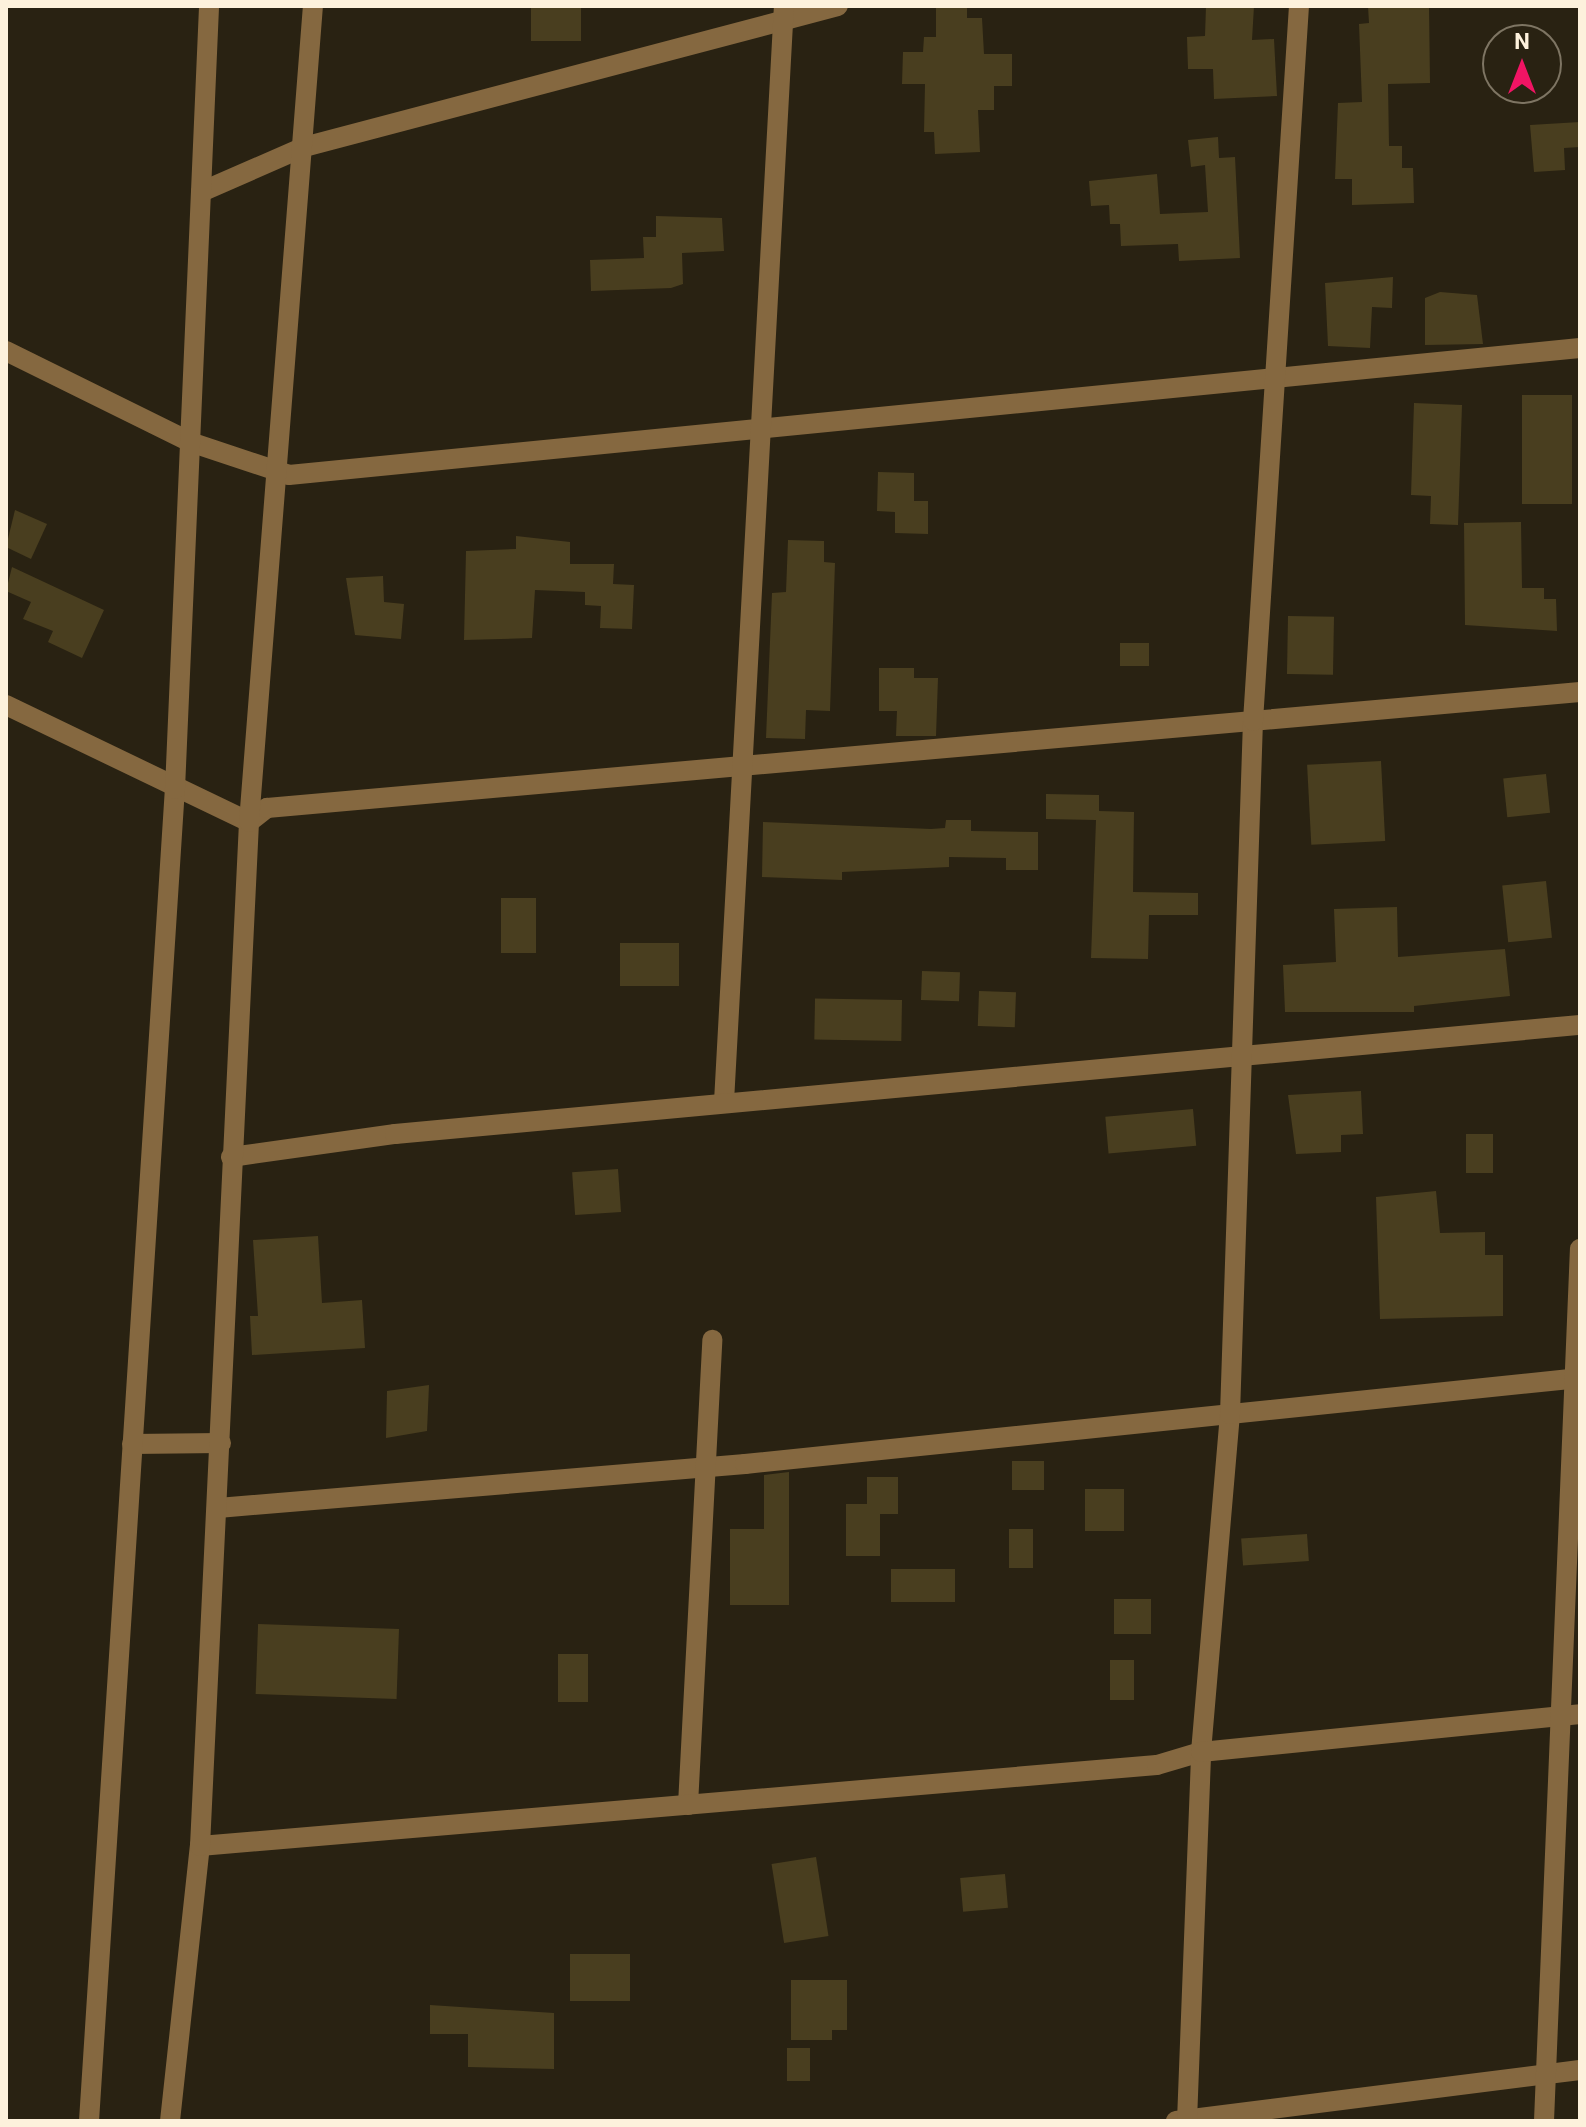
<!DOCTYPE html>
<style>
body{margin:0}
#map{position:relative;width:1586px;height:2127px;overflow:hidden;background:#292212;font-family:Roboto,sans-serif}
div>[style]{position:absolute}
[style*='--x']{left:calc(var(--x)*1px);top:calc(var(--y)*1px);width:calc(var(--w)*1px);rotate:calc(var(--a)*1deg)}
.building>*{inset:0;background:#493e1f;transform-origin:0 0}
.minor>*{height:20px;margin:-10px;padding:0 10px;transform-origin:10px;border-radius:10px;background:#856840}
span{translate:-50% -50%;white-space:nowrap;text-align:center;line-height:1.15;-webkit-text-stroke:6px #292212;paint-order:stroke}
.frame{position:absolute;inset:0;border:8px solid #fdf1dc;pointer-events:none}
.north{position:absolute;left:1482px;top:24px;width:80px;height:80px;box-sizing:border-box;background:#292212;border:2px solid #7e7563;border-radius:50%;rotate:0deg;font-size:22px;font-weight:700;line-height:32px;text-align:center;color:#fdf1dc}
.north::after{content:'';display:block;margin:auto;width:28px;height:36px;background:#f11464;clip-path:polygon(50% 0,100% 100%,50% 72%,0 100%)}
</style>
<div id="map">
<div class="building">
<i style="left:531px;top:6px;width:50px;height:35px"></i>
<i style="clip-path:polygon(936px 6px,967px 6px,967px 18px,982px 18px,984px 54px,1012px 54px,1012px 86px,994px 86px,994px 110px,978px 110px,980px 152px,935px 154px,934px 132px,924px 132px,925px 84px,902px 84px,903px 52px,923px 52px,924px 37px,936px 37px)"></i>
<i style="clip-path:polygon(1206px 6px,1254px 6px,1252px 40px,1274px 39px,1277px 96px,1214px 99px,1213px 69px,1188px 69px,1187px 37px,1205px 36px)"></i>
<i style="clip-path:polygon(1368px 6px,1429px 6px,1430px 83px,1388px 84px,1389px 146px,1402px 146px,1402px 168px,1413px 168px,1414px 203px,1352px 205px,1352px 179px,1335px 179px,1338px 103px,1362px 102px,1359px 24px,1369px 23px)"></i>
<i style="clip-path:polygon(1580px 122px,1580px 147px,1564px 148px,1565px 170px,1534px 172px,1530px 125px)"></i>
<i style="clip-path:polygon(1218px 137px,1219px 158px,1235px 157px,1240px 258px,1179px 261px,1178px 244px,1121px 246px,1120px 224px,1110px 224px,1109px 205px,1091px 206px,1089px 181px,1157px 174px,1160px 214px,1208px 212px,1205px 165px,1191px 167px,1188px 140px)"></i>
<i style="clip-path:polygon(656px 216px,722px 218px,724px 251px,682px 253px,683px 284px,671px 288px,591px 291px,590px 260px,644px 258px,643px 237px,656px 237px)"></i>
<i style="clip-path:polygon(1393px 277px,1392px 308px,1372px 307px,1370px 348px,1328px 346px,1325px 283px)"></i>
<i style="clip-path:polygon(1440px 292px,1477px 295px,1483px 344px,1425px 345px,1425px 298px)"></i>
<i style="left:1522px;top:395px;width:50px;height:109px"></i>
<i style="clip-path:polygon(1414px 403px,1462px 405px,1458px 525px,1430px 524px,1431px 496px,1411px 495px)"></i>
<i style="clip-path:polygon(878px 472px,914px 473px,914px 501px,928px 501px,928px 534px,895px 533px,895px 512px,877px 511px)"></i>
<i style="clip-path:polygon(15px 510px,47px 524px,31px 559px,6px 547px)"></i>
<i style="clip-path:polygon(1521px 522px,1522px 588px,1544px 588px,1544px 599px,1556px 599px,1557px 631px,1465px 625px,1464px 523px)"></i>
<i style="clip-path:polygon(516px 536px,570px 542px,570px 564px,614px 564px,613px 584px,634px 585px,632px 629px,600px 628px,601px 606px,585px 605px,585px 592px,535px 590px,532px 638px,464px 640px,466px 551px,516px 549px)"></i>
<i style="clip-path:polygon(788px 540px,824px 541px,824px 562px,835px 563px,830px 711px,806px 710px,805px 739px,766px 738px,772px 593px,786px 592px)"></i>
<i style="clip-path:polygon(12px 567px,104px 610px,82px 658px,48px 642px,53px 631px,23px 619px,31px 602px,6px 591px)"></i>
<i style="clip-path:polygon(383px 576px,384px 602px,404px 604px,401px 639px,355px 635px,346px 578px)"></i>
<i style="left:1288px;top:616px;width:46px;height:58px;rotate:1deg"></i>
<i style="left:1120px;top:643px;width:29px;height:23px"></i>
<i style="clip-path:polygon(879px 668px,914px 668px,914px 678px,938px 678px,936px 736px,896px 736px,897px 711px,879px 711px)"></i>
<i style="left:1381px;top:761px;width:80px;height:74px;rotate:87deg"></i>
<i style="left:1546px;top:774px;width:39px;height:43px;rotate:84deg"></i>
<i style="clip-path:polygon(1046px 794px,1099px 795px,1099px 811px,1134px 812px,1133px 892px,1198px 893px,1198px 915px,1149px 915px,1148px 959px,1091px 958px,1096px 820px,1046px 819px)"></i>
<i style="clip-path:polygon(946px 820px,971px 820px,971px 831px,1038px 832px,1038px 870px,1006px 870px,1006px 858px,949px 857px,949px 867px,842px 872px,842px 880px,762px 877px,763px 822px,931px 829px,945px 828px)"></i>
<i style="left:1546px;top:881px;width:57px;height:44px;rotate:84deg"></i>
<i style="left:501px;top:898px;width:35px;height:55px"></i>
<i style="clip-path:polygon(1397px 907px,1398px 957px,1505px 949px,1510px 996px,1414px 1006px,1414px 1012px,1285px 1012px,1283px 965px,1336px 962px,1334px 909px)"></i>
<i style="left:679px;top:943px;width:43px;height:59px;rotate:90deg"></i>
<i style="left:922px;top:971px;width:38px;height:29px;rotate:2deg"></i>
<i style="left:979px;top:991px;width:37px;height:35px;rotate:2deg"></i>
<i style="left:902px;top:1000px;width:41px;height:87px;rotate:91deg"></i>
<i style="clip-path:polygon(1361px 1091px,1363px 1134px,1341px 1135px,1341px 1152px,1296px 1154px,1288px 1095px)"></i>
<i style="left:1193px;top:1109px;width:37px;height:88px;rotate:85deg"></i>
<i style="left:1493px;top:1134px;width:39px;height:27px;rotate:90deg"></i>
<i style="left:618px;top:1169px;width:43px;height:46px;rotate:86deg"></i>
<i style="clip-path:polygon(1436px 1191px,1440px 1233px,1485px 1232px,1485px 1255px,1503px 1255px,1503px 1316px,1380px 1319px,1376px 1197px)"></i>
<i style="clip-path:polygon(318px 1236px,322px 1303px,362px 1300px,365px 1348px,252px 1355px,250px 1316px,258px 1316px,253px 1240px)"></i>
<i style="clip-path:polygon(429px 1385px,427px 1431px,386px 1438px,387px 1391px)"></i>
<i style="left:1012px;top:1461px;width:32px;height:29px"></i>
<i style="clip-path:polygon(789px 1472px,789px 1605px,730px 1605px,730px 1529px,764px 1529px,764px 1475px)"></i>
<i style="clip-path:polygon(867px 1477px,898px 1477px,898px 1514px,880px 1514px,880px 1556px,846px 1556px,846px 1504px,867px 1504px)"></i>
<i style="left:1085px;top:1489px;width:39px;height:42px"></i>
<i style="left:1009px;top:1529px;width:24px;height:39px"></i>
<i style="left:1307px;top:1534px;width:27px;height:66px;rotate:86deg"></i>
<i style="left:891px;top:1569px;width:64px;height:33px"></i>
<i style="left:1114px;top:1599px;width:37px;height:35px"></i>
<i style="left:399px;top:1629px;width:70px;height:141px;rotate:92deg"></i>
<i style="left:558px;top:1654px;width:30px;height:48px"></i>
<i style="left:1110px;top:1660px;width:24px;height:40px"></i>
<i style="left:816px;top:1857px;width:80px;height:45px;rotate:81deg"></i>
<i style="left:1005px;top:1874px;width:34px;height:45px;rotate:85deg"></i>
<i style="left:570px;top:1954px;width:60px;height:47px"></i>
<i style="clip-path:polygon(791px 1980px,847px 1980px,847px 2030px,832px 2030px,832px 2040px,791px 2040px)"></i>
<i style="clip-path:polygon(430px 2005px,554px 2013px,554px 2069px,468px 2067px,468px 2034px,430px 2034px)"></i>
<i style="left:787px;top:2048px;width:23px;height:33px"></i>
</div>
<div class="minor">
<i style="--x:201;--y:192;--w:112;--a:-23.6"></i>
<i style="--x:304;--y:147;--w:552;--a:-14.79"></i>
<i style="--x:6;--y:351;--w:205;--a:26.3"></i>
<i style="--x:190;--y:442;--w:104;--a:18.4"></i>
<i style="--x:289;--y:475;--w:1297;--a:-5.62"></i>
<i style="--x:6;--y:705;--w:270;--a:25.7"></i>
<i style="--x:249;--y:822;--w:23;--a:-38"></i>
<i style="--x:267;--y:808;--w:1318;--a:-5.05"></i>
<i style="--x:724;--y:1102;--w:1098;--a:-86.87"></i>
<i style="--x:231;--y:1157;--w:166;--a:-8"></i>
<i style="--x:395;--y:1134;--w:1190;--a:-5.26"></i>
<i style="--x:132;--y:1444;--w:89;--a:-0.6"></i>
<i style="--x:218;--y:1508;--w:529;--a:-4.77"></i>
<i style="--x:745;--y:1464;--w:839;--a:-5.88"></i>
<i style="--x:688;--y:1805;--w:466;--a:-87"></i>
<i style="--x:200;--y:1846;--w:960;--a:-4.84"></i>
<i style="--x:1157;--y:1765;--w:46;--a:-16.5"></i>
<i style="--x:1201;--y:1752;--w:339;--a:-85.1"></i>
<i style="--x:1230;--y:1414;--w:693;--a:-88.1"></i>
<i style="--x:1253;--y:721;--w:716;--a:-86.32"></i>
<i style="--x:89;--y:2121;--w:1335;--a:-86.31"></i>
<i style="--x:175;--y:789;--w:784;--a:-87.51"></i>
<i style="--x:170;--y:2121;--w:277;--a:-83.8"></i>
<i style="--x:200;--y:1846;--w:1025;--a:-87.26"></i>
<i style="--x:249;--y:822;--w:819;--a:-85.52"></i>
<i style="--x:1176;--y:2121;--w:407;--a:-7.2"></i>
<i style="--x:1187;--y:2121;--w:369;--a:-87.8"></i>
<i style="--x:1201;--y:1752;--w:381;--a:-5.7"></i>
<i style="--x:1544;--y:2121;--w:873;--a:-87.64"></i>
</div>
<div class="frame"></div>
<div class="north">N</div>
</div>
